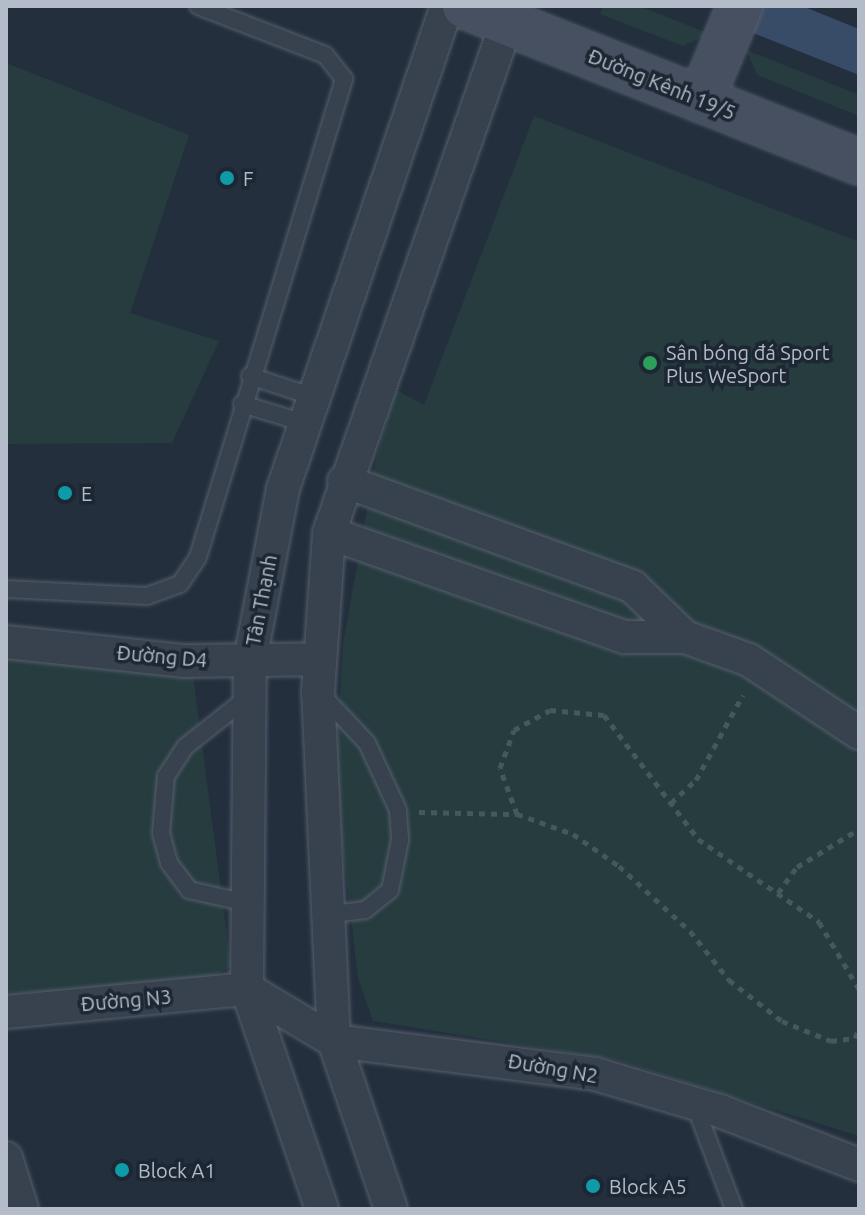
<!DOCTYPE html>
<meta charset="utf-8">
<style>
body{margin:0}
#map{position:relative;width:865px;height:1215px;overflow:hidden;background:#242f3e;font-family:Ubuntu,sans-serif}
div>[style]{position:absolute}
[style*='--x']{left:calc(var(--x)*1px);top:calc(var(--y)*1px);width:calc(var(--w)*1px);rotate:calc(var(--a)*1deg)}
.green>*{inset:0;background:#263c3f}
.water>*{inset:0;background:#394c67}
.path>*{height:5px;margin-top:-2.5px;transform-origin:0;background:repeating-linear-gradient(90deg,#44595c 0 6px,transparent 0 12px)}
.roads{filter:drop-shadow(0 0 2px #565f6c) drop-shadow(0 0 2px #565f6c)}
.lane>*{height:16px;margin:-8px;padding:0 8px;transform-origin:8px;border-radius:8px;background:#38414e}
.street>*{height:32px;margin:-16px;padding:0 16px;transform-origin:16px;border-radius:16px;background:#38414e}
.secondary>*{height:44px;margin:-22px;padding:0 22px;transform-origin:22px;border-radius:22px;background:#465061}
.dots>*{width:22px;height:22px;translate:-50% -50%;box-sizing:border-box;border:4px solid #1d2633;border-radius:50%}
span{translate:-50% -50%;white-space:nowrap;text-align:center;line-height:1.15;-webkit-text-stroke:7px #1d2633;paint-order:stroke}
.street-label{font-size:20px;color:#b4bcc9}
.poi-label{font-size:20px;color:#b4bcc9}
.left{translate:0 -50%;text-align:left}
.frame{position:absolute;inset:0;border:8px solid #b4bcc9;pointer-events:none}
</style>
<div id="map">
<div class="green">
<i style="clip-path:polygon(603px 6px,639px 6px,710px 34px,683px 46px,600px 14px)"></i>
<i style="clip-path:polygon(746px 50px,859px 95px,859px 116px,757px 75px)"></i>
<i style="clip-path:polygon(6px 63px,189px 135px,130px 313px,219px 341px,172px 443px,6px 444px)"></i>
<i style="clip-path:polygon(534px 116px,859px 242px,859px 1136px,616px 1060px,373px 1021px,358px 978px,335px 783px,343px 644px,377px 455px,396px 390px,424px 405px)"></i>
<i style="clip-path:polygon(6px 657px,193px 675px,231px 967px,207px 980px,146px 990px,6px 993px)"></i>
</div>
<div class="water">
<i style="clip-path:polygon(757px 6px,802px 6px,859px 29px,859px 75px,748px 31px)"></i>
</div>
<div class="path">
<i style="--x:671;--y:803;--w:34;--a:-43"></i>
<i style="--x:696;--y:780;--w:97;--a:-61.1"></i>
<i style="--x:419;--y:812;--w:98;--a:1.2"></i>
<i style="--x:517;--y:814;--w:59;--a:19.7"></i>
<i style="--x:573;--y:834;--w:56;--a:34.8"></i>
<i style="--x:619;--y:866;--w:96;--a:42.5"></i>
<i style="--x:690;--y:931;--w:63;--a:51.5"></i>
<i style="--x:729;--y:980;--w:67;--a:37.7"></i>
<i style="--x:782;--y:1021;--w:53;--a:22.2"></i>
<i style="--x:831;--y:1041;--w:24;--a:-7"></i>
<i style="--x:855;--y:1038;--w:10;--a:-66"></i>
<i style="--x:517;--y:814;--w:49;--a:-110.3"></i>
<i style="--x:500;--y:768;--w:40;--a:-69.8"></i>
<i style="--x:514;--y:730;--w:41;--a:-29.1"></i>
<i style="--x:550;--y:710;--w:54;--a:5.3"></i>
<i style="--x:604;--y:715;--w:156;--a:52.8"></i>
<i style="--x:698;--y:839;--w:147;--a:34.4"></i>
<i style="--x:819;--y:922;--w:78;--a:59.2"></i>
<i style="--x:778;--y:893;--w:32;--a:-54"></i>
<i style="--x:797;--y:867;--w:73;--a:-31.5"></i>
</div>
<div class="roads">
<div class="lane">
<i style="--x:250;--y:376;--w:67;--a:18.2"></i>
<i style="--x:242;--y:404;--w:66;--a:16.8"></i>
<i style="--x:6;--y:589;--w:141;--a:2.8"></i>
<i style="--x:147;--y:596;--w:35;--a:-20"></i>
<i style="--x:180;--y:584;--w:32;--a:-56"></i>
<i style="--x:198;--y:557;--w:500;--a:-73"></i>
<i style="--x:344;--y:79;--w:31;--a:-128"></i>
<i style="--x:325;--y:55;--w:136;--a:-158.9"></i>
<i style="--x:320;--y:693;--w:69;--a:46.8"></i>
<i style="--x:367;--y:743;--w:74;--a:65.2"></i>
<i style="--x:398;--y:810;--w:30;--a:86"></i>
<i style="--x:400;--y:840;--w:51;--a:101.3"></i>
<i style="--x:390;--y:890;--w:32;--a:141"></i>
<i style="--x:365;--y:910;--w:40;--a:172.9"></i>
<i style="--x:248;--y:697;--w:80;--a:141.6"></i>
<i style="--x:185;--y:747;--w:35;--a:123"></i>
<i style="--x:166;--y:776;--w:57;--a:95"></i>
<i style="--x:161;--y:833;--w:31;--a:75"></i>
<i style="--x:169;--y:863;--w:34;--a:53"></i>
<i style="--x:189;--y:890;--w:64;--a:12.7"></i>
<i style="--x:694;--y:1103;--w:113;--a:69.3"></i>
</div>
<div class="street">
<i style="--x:344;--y:481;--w:308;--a:20.1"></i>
<i style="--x:633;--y:587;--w:72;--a:43.9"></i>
<i style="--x:329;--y:533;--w:314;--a:19.4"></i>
<i style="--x:625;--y:637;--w:60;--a:0"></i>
<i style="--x:685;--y:637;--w:68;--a:19.8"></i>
<i style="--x:749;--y:660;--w:132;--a:33.6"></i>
<i style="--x:6;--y:642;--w:178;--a:6.1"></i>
<i style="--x:183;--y:661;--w:136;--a:-0.8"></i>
<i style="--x:6;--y:1012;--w:242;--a:-5.5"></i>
<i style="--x:247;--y:989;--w:101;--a:30.9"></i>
<i style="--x:334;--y:1041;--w:263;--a:7.2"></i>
<i style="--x:595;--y:1074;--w:130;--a:16.5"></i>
<i style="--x:720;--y:1111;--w:149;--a:21.2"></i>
<i style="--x:6;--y:1158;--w:53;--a:72.6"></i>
<i style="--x:322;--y:1209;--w:232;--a:-108.8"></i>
<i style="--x:247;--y:989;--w:329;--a:-89.5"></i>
<i style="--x:250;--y:660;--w:174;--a:-79.1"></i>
<i style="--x:283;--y:489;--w:510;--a:-71.25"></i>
<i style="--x:391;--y:1209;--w:177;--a:-108.7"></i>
<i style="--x:334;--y:1041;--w:349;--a:-92.6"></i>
<i style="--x:318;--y:692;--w:159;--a:-86"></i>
<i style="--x:329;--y:533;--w:541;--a:-70.79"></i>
</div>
<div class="secondary">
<i style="--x:465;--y:6;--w:424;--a:21.6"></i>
<i style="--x:701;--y:100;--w:102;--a:-67.5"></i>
</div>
</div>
<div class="dots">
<i style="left:227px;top:178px;background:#0f9aa8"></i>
<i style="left:650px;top:363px;background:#2e9e5b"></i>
<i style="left:65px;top:493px;background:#0f9aa8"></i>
<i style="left:122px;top:1170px;background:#0f9aa8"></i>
<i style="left:593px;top:1186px;background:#0f9aa8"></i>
</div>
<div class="street-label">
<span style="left:662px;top:84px;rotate:22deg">Đường Kênh 19/5</span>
<span style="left:261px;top:600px;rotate:-79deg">Tân Thạnh</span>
<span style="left:162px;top:656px;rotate:5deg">Đường D4</span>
<span style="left:126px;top:1000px;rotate:-5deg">Đường N3</span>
<span style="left:553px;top:1068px;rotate:10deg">Đường N2</span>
</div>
<div class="poi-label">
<span class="left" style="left:243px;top:178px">F</span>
<span class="left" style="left:666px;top:364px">Sân bóng đá Sport<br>Plus WeSport</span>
<span class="left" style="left:81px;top:493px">E</span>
<span class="left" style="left:138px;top:1170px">Block A1</span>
<span class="left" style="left:609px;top:1186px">Block A5</span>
</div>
<div class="frame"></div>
</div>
